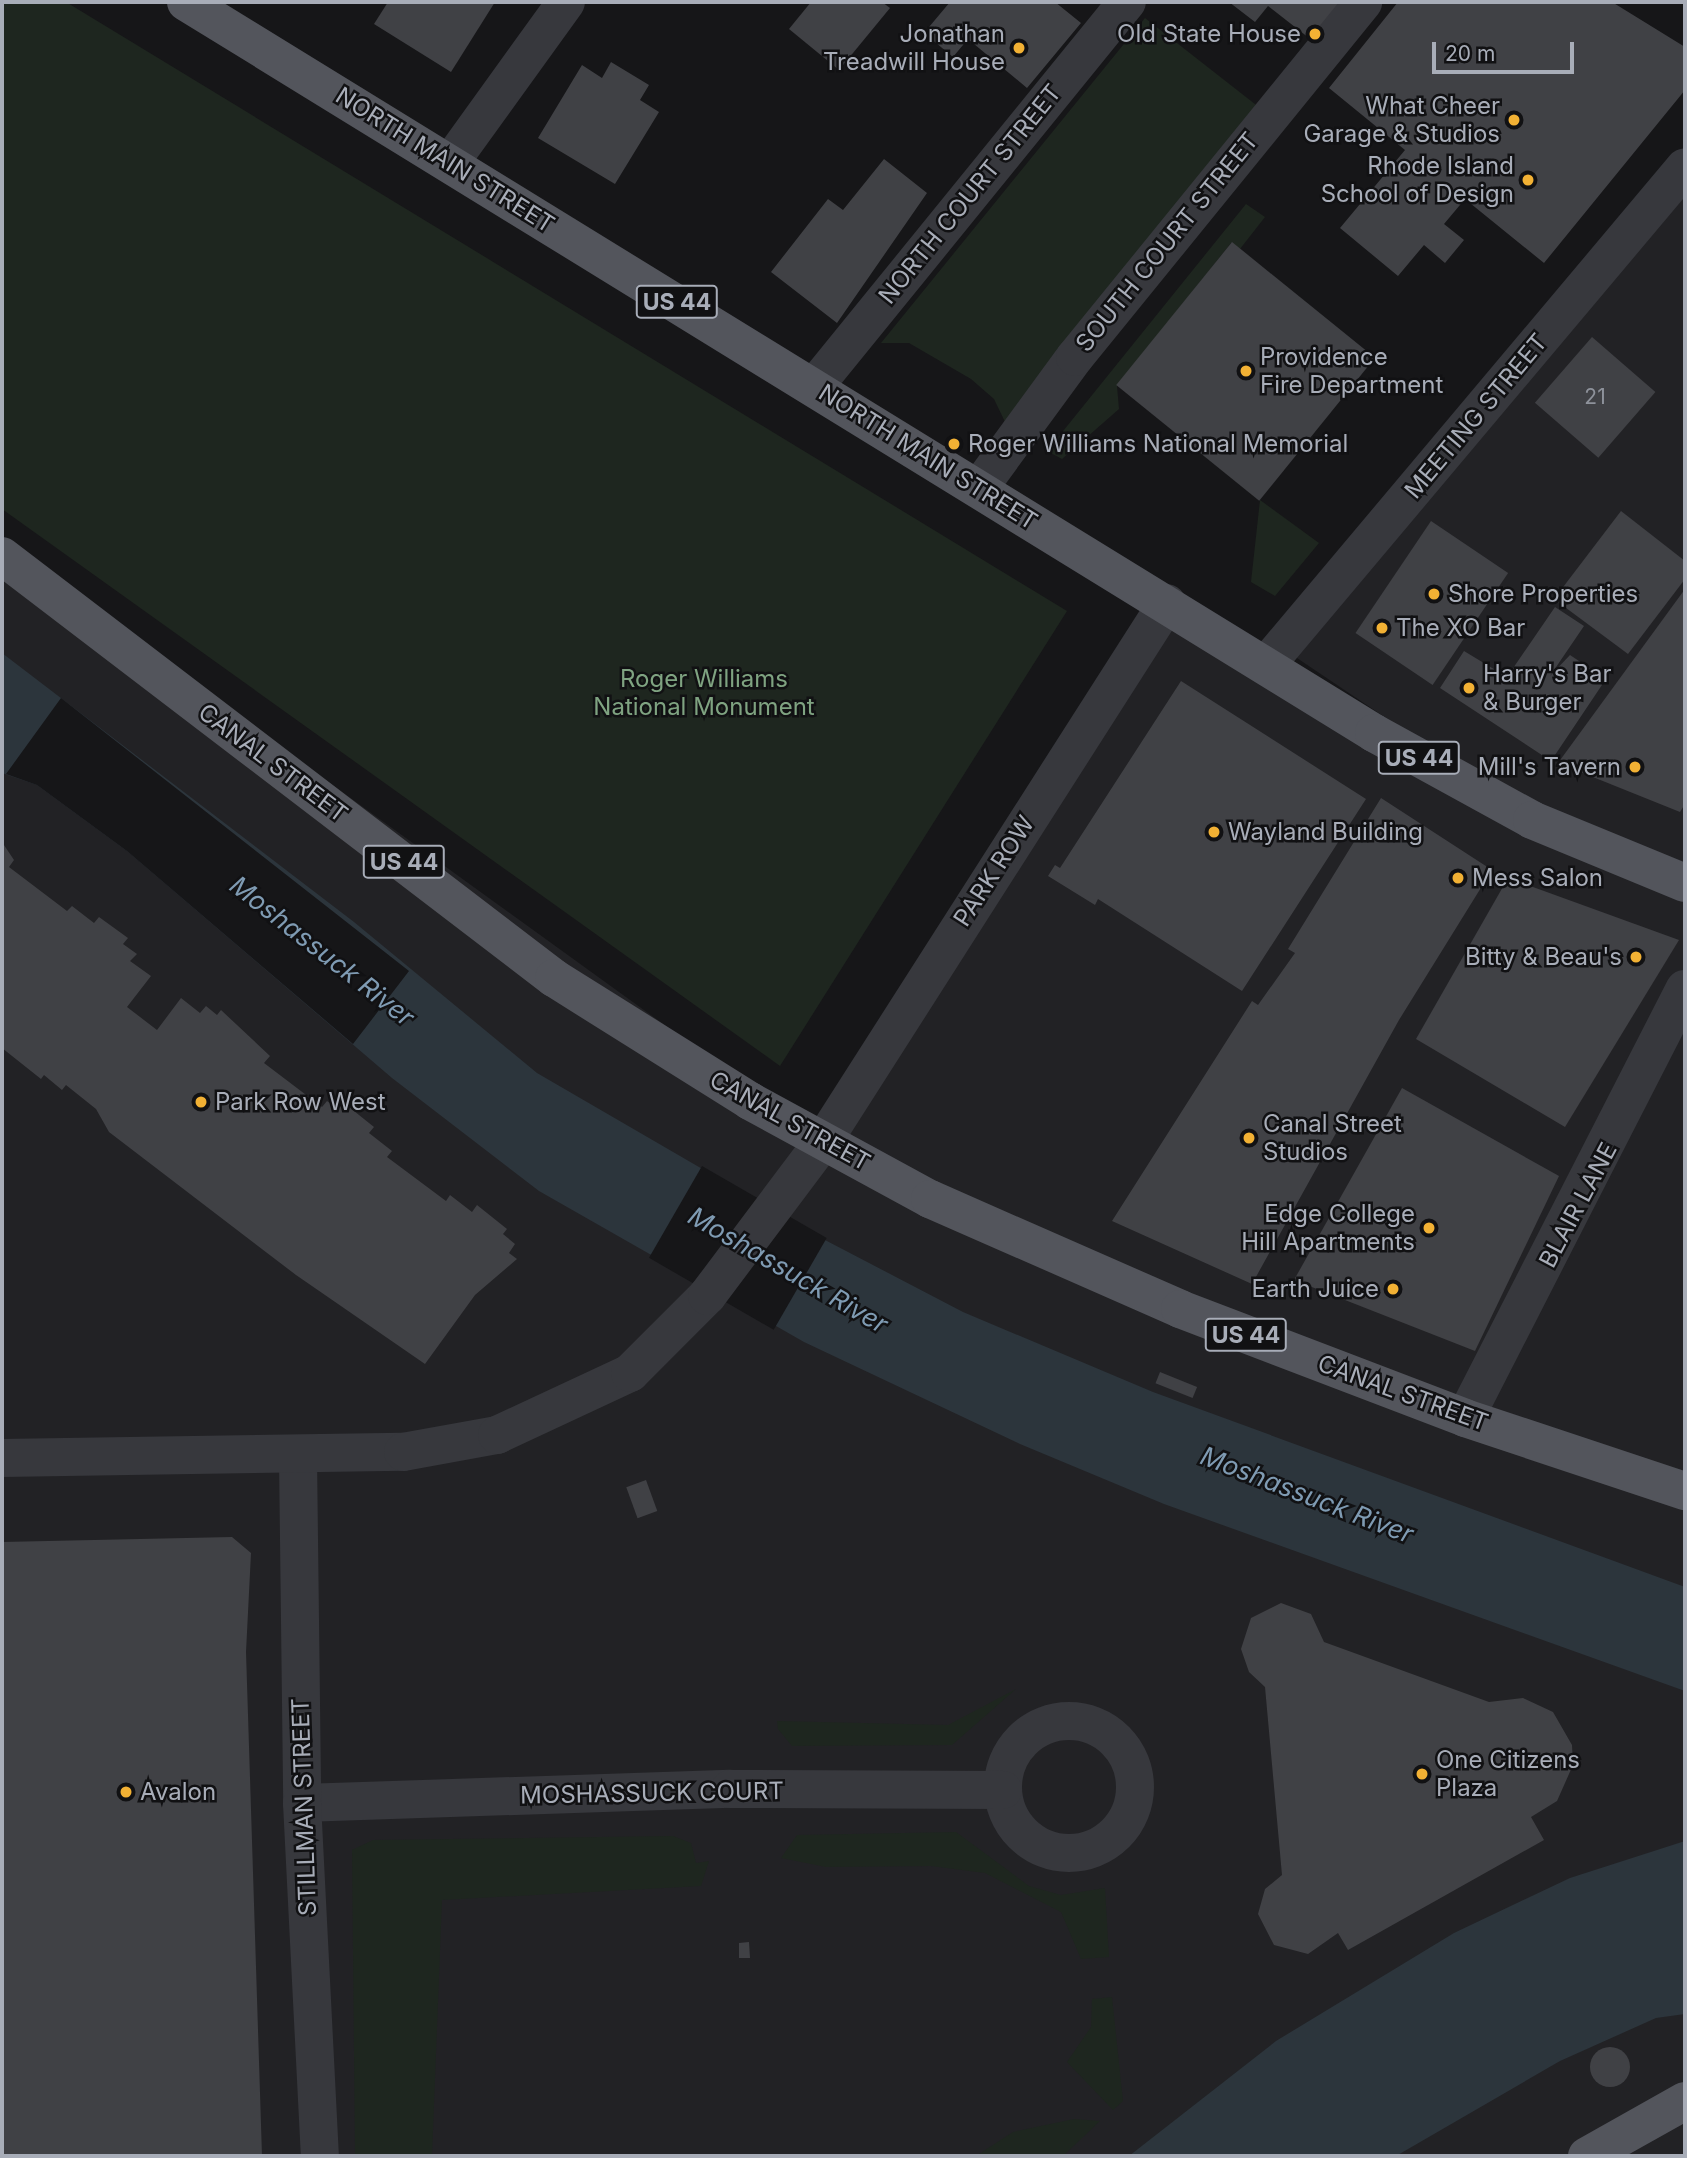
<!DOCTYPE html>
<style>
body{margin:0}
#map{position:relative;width:1687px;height:2158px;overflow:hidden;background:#161618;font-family:Inter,sans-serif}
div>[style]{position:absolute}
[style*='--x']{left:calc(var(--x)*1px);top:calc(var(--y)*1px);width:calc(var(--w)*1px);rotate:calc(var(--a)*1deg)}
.built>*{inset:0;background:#222225}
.green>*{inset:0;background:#1e261f}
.water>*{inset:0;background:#2c353c}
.pier>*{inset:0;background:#161618;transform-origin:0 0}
.building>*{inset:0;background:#404145;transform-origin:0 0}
.round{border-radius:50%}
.minor>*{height:38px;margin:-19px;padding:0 19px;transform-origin:19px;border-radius:19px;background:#37383d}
.minor>.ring{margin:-19px;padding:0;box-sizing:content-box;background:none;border:38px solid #37383d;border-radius:50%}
.tertiary>*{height:38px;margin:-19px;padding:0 19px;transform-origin:19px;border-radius:19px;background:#37383d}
.primary>*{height:38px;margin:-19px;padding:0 19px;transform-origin:19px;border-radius:19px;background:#53555c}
.dots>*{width:19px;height:19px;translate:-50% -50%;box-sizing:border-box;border:4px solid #111113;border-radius:50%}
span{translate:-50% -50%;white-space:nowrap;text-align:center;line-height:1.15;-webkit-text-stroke:5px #111113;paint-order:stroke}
.number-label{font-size:21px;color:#8e929b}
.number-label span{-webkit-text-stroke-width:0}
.shield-label span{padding:2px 5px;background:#111113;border:2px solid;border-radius:5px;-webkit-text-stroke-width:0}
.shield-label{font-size:23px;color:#a8adb8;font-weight:700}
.poi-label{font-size:24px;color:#a8adb8}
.right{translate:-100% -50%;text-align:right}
.left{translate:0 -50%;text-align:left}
.street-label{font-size:24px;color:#a8adb8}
.park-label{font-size:24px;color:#7fa381}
.water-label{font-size:26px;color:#7f9bb3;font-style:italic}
.frame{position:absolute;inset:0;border:4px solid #a8adb8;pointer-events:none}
.scale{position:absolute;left:1432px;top:42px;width:142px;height:32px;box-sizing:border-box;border:4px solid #a8adb8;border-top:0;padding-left:9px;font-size:21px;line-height:24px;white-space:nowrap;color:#a8adb8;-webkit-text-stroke:5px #111113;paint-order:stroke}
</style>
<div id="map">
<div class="built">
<i style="clip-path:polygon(1685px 179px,1685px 2156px,2px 2156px,2px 546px,821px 1138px,1177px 619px,1536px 819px,1291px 654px)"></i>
</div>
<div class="green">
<i style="clip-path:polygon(2px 2px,66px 2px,1067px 611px,780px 1066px,2px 509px)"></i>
<i style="clip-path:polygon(1145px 18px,1260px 108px,1006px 424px,994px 399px,971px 379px,909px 343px,881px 343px)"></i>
<i style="clip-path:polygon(1246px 204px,1265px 217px,1240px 249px,1231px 243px,1117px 386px,1119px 409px,1062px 459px,1047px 451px)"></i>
<i style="clip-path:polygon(1260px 500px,1319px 543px,1275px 596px,1251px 582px)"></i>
<i style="clip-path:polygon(1016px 1689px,952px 1745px,792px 1746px,778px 1729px,777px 1721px,948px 1725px)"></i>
<i style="clip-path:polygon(956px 1832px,1029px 1886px,1061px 1895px,1105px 1888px,1109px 1957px,1081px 1959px,1061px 1912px,985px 1873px,931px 1866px,826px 1867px,781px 1858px,797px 1835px)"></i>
<i style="clip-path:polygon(673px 1836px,691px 1843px,696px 1863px,709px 1861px,701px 1886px,442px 1900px,432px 2156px,355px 2156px,352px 1850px,373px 1840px)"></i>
<i style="clip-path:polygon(1112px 1997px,1123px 2101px,1113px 2110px,1067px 2062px,1091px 2027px,1092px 1999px)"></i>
<i style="clip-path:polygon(1074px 2119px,1100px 2121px,1063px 2156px,976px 2156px,1013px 2132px)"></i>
</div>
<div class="water">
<i style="clip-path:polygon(2px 653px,354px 922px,537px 1073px,825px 1240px,963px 1312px,1153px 1392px,1685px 1587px,1685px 1691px,1164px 1504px,1020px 1444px,804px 1342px,539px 1191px,392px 1078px,127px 851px,37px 785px,2px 773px)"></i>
<i style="clip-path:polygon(1685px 1841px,1685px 2014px,1656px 2018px,1560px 2061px,1396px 2156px,1129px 2156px,1276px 2041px,1454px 1933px,1570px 1878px)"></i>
</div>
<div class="pier">
<i style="clip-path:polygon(61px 698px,409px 971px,353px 1044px,127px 851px,37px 785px,6px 774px)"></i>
<i style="left:702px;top:1166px;width:144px;height:106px;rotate:30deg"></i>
</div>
<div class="building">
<i style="clip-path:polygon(388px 2px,495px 2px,451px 72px,374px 24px)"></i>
<i style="clip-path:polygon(811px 2px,882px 2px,890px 8px,839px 70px,789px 29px)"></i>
<i style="clip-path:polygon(950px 2px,1055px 2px,1081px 23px,1027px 88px,968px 39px,953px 57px,924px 33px)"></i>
<i style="clip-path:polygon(1229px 2px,1352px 2px,1318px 45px,1268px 6px,1255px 22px)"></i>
<i style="clip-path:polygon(1398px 2px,1612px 2px,1685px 47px,1685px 90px,1544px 263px,1465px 199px,1444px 224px,1464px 240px,1445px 263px,1424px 245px,1398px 276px,1340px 228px,1405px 150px,1329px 88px)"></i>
<i style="clip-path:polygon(611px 62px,649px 85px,640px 100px,659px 112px,615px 184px,538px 138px,582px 65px,602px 78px)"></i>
<i style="clip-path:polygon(884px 159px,927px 193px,837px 323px,771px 272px,828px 199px,843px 210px)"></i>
<i style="left:1232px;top:242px;width:184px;height:184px;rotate:39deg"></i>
<i style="left:1592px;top:337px;width:84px;height:87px;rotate:41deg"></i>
<i style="clip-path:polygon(1621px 511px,1685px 561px,1685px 579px,1628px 654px,1554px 599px)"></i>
<i style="left:1431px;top:521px;width:93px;height:135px;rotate:34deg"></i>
<i style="clip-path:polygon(1685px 589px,1685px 804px,1680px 812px,1558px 763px)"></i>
<i style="clip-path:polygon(1555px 607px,1584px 626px,1550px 676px,1570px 655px,1606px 679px,1551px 761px,1440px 688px,1464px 651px,1507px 677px)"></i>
<i style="clip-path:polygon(1181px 681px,1366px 799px,1242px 991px,1098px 899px,1095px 905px,1048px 876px,1055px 865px,1060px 868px)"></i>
<i style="clip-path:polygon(1381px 798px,1492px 870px,1399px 1020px,1252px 1284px,1112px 1221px,1252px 1001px,1258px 1005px,1295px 953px,1288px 949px)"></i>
<i style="clip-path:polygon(2px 842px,14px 860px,9px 867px,67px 911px,72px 906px,94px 923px,99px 917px,128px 938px,123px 944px,137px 954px,130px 961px,151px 976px,127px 1007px,157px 1030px,181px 998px,200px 1013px,206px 1006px,217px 1015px,221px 1010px,270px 1056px,264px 1063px,322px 1107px,327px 1101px,338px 1109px,344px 1103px,374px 1127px,369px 1133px,392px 1151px,387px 1157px,446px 1201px,450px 1195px,472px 1212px,477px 1205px,507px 1229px,503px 1234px,515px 1244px,509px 1253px,517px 1259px,475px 1295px,425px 1364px,296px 1275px,109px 1132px,96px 1109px,66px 1085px,62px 1090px,44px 1075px,41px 1079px,2px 1048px)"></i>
<i style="clip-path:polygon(1508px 878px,1679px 940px,1565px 1127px,1416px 1039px)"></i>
<i style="clip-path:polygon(1402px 1088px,1559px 1176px,1475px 1351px,1294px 1280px)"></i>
<i style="left:1160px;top:1372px;width:40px;height:12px;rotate:22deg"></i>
<i style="left:646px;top:1480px;width:33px;height:21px;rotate:70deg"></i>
<i style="clip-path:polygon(232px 1537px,251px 1553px,246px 1652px,262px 2156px,2px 2156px,2px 1542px)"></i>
<i style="clip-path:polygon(1281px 1603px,1311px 1614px,1324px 1642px,1489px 1702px,1523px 1698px,1553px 1712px,1572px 1745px,1573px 1765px,1557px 1801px,1531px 1817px,1544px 1840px,1348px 1950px,1338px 1933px,1308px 1954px,1274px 1945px,1258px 1914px,1265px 1889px,1282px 1875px,1265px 1687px,1249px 1672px,1241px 1649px,1251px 1618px)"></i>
<i style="clip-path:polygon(749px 1942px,750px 1958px,739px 1958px,739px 1943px)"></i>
<i class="round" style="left:1590px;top:2047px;width:40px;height:40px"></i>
</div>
<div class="minor">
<i style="--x:450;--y:163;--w:198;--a:-54.2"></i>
<i style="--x:814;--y:387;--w:496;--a:-50.9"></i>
<i style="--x:979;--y:488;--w:162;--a:-53.8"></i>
<i style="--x:1075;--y:357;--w:457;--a:-50.9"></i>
<i style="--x:1267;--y:664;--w:649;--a:-49.93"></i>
<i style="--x:1465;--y:1418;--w:482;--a:-62.9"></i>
<i class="ring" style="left:1003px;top:1721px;width:94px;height:94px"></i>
<i style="--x:302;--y:1803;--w:428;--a:-1.9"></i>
<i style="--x:730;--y:1789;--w:273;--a:0.2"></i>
</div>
<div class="tertiary">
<i style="--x:298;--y:1457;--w:346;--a:89.3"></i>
<i style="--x:302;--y:1803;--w:353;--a:87.1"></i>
<i style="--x:2;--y:1458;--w:401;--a:-0.9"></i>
<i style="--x:403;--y:1452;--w:96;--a:-10.3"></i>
<i style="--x:497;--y:1435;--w:147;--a:-25"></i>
<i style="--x:630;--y:1373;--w:109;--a:-45"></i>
<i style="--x:707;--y:1296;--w:195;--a:-53.1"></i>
<i style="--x:824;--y:1140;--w:637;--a:-57.43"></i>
</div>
<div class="primary">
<i style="--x:186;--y:2;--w:1395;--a:31.6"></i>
<i style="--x:1374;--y:733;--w:180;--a:28.8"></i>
<i style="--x:1532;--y:820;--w:165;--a:22.4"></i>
<i style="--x:2;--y:556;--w:695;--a:37.4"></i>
<i style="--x:554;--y:978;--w:231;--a:32.1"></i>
<i style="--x:750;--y:1101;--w:205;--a:28.6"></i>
<i style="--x:930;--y:1199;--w:273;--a:23.7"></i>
<i style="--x:1180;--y:1309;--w:305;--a:20.9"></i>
<i style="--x:1465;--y:1418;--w:232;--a:18.4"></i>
<i style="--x:1587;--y:2156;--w:112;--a:-29.3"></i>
</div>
<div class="dots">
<i style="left:1315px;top:34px;background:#f2b134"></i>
<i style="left:1019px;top:48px;background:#f2b134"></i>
<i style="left:1514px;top:120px;background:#f2b134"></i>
<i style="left:1528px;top:180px;background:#f2b134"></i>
<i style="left:1246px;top:371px;background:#f2b134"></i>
<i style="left:954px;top:444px;background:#f2b134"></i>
<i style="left:1434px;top:594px;background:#f2b134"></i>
<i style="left:1382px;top:628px;background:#f2b134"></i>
<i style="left:1469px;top:688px;background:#f2b134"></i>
<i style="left:1635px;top:767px;background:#f2b134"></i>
<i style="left:1214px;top:832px;background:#f2b134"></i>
<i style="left:1458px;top:878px;background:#f2b134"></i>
<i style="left:1636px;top:957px;background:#f2b134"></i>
<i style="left:201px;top:1102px;background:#f2b134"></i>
<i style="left:1249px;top:1138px;background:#f2b134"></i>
<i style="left:1429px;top:1228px;background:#f2b134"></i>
<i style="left:1393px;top:1289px;background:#f2b134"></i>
<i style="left:1422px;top:1774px;background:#f2b134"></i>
<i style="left:126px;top:1792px;background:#f2b134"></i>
</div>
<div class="number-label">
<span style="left:1595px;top:397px">21</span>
</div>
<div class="shield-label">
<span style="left:677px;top:302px">US 44</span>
<span style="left:1419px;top:758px">US 44</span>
<span style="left:404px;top:862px">US 44</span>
<span style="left:1246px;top:1335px">US 44</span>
</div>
<div class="poi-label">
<span class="right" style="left:1005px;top:48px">Jonathan<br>Treadwill House</span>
<span class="right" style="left:1301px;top:34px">Old State House</span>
<span class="right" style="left:1500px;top:120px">What Cheer<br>Garage &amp; Studios</span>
<span class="right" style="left:1514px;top:180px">Rhode Island<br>School of Design</span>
<span class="left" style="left:1260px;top:371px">Providence<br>Fire Department</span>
<span class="left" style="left:968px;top:444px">Roger Williams National Memorial</span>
<span class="left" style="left:1448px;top:594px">Shore Properties</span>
<span class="left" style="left:1396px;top:628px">The XO Bar</span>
<span class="left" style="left:1483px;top:688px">Harry's Bar<br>&amp; Burger</span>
<span class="right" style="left:1621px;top:767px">Mill's Tavern</span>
<span class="left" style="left:1228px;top:832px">Wayland Building</span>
<span class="left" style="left:1472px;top:878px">Mess Salon</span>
<span class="right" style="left:1622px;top:957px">Bitty &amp; Beau's</span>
<span class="left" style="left:215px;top:1102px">Park Row West</span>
<span class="left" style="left:1263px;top:1138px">Canal Street<br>Studios</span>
<span class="right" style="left:1415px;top:1228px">Edge College<br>Hill Apartments</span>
<span class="right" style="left:1379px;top:1289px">Earth Juice</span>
<span class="left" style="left:1436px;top:1774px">One Citizens<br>Plaza</span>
<span class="left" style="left:140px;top:1792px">Avalon</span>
</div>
<div class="street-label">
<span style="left:445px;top:160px;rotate:32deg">NORTH MAIN STREET</span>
<span style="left:970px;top:194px;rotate:-51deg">NORTH COURT STREET</span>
<span style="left:1167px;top:242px;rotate:-51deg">SOUTH COURT STREET</span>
<span style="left:1476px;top:416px;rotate:-50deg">MEETING STREET</span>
<span style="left:928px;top:457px;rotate:32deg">NORTH MAIN STREET</span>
<span style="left:273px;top:763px;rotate:37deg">CANAL STREET</span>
<span style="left:994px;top:871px;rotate:-57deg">PARK ROW</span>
<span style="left:790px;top:1121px;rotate:29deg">CANAL STREET</span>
<span style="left:1578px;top:1205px;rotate:-62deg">BLAIR LANE</span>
<span style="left:1403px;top:1393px;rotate:20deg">CANAL STREET</span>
<span style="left:652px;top:1793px;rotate:-1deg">MOSHASSUCK COURT</span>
<span style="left:304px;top:1807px;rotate:-92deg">STILLMAN STREET</span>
</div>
<div class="park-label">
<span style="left:704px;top:693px">Roger Williams<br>National Monument</span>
</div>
<div class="water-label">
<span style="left:322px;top:951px;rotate:38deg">Moshassuck River</span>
<span style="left:788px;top:1270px;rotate:30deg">Moshassuck River</span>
<span style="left:1307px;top:1495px;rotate:21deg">Moshassuck River</span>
</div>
<div class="frame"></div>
<div class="scale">20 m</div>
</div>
